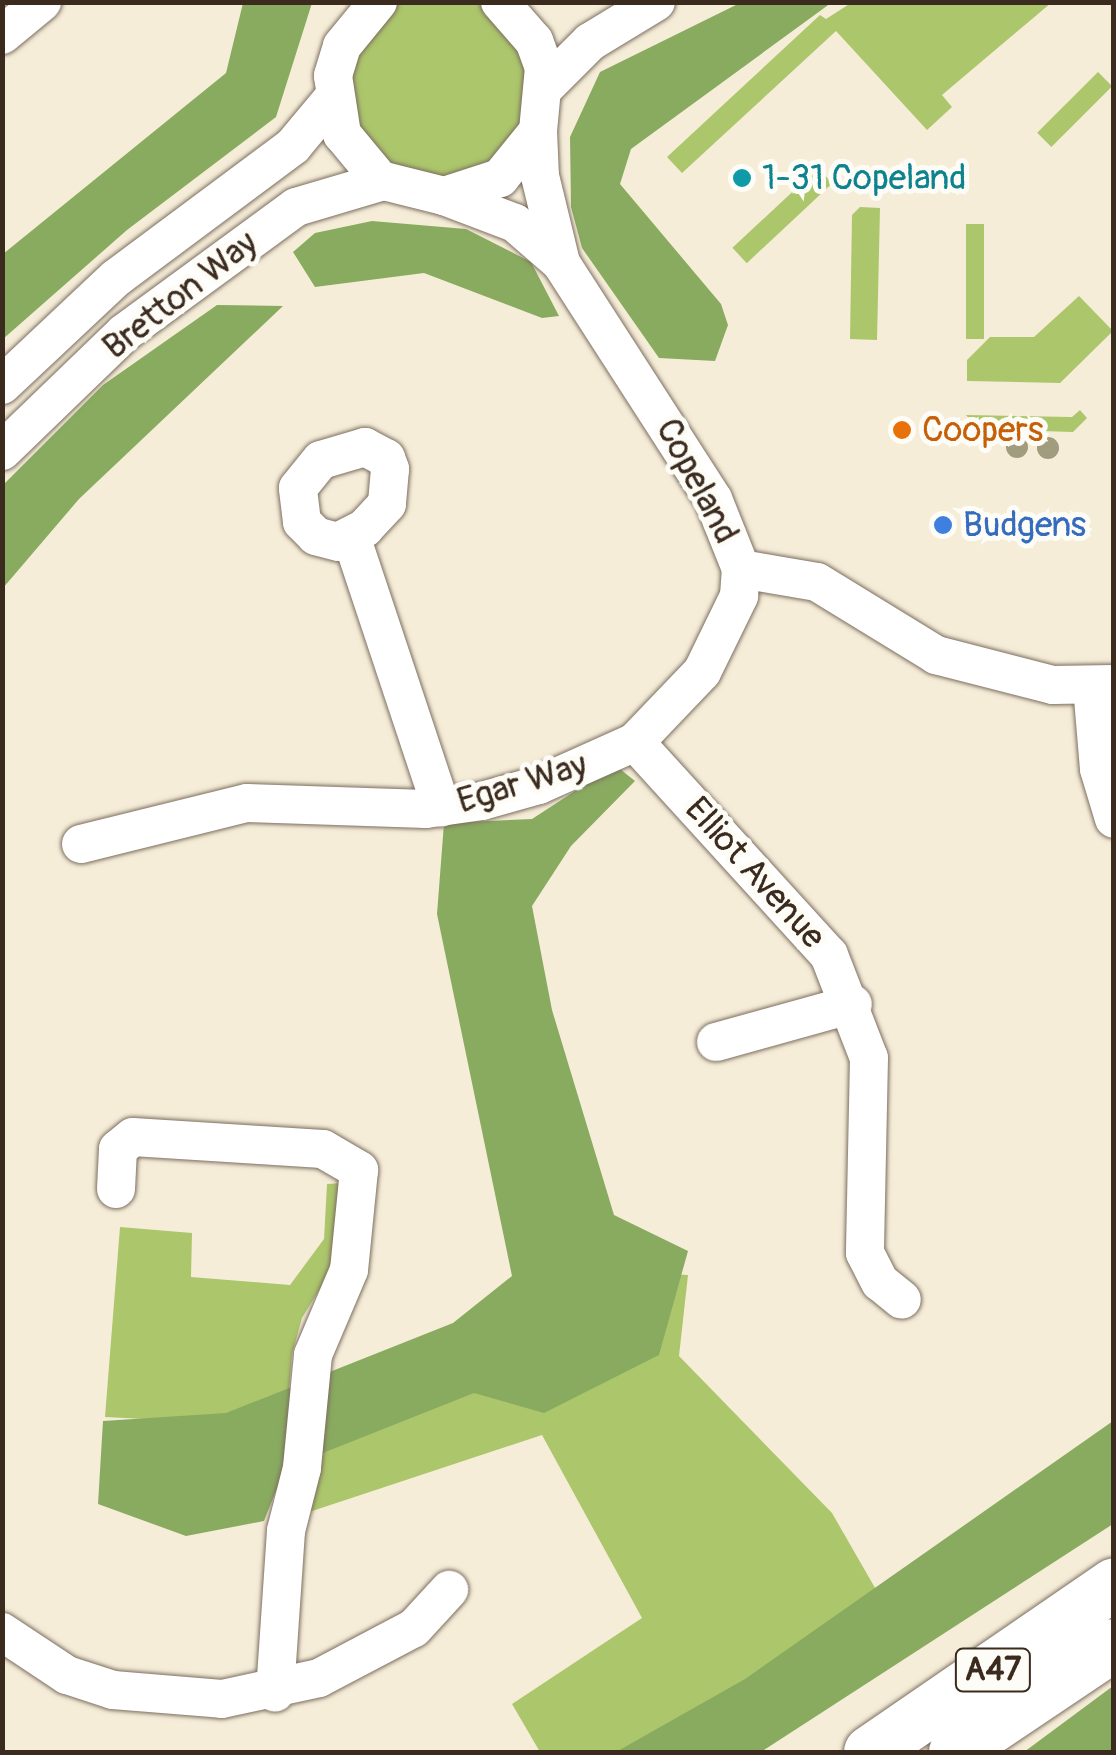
<!DOCTYPE html>
<style>
body{margin:0}
#map{position:relative;width:1116px;height:1755px;overflow:hidden;background:#f6edd9;font-family:Pangolin,sans-serif}
div>[style]{position:absolute}
[style*='--x']{left:calc(var(--x)*1px);top:calc(var(--y)*1px);width:calc(var(--w)*1px);rotate:calc(var(--a)*1deg)}
.green>*{inset:0;background:#acc66c;transform-origin:0 0}
.forest>*{inset:0;background:#89ab60}
.roads{filter:drop-shadow(0 0 2px #7c6e5f) drop-shadow(0 0 2px #7c6e5f)}
.minor>*{height:38px;margin:-19px;padding:0 19px;transform-origin:19px;border-radius:19px;background:#fff}
.highway>*{height:52px;margin:-26px;padding:0 26px;transform-origin:26px;border-radius:26px;background:#fff}
.trees>*{width:22px;height:22px;margin:-11px;border-radius:50%;background:#a29c7f}
.dots>*{width:28px;height:28px;translate:-50% -50%;box-sizing:border-box;border:5px solid #fdfcf7;border-radius:50%}
span{translate:-50% -50%;white-space:nowrap;text-align:center;line-height:1.15;-webkit-text-stroke:10px #fdfcf7;paint-order:stroke}
.shield-label span{padding:2px 8px;background:#fdfcf7;border:2px solid;border-radius:8px;-webkit-text-stroke-width:0}
.shield-label{font-size:32px;color:#3b2a1e;font-weight:700}
.culture-label{font-size:35px;color:#0d838f}
.left{translate:0 -50%;text-align:left}
.street-label{font-size:35px;color:#3b2a1e}
.food-label{font-size:35px;color:#c56008}
.shop-label{font-size:35px;color:#366cbe}
.frame{position:absolute;inset:0;border:5px solid #3b2a1e;pointer-events:none}
</style>
<div id="map">
<div class="green">
<i style="clip-path:polygon(378px 3px,500px 3px,546px 96px,473px 191px,358px 160px,342px 46px)"></i>
<i style="clip-path:polygon(851px 3px,1051px 3px,942px 95px,952px 107px,927px 130px,836px 31px,682px 173px,667px 157px,820px 15px,826px 19px)"></i>
<i style="left:1098px;top:72px;width:20px;height:86px;rotate:45deg"></i>
<i style="left:818px;top:168px;width:21px;height:117px;rotate:47deg"></i>
<i style="clip-path:polygon(860px 207px,880px 208px,877px 340px,850px 339px,852px 215px)"></i>
<i style="left:966px;top:224px;width:18px;height:115px"></i>
<i style="clip-path:polygon(1079px 296px,1113px 331px,1060px 383px,967px 381px,967px 360px,990px 337px,1034px 337px)"></i>
<i style="clip-path:polygon(1080px 410px,1087px 418px,1073px 432px,979px 429px,966px 415px,1072px 417px)"></i>
<i style="clip-path:polygon(343px 1183px,334px 1266px,302px 1318px,292px 1354px,286px 1426px,105px 1417px,120px 1227px,192px 1233px,191px 1277px,290px 1285px,324px 1239px,327px 1184px)"></i>
<i style="clip-path:polygon(560px 1268px,688px 1275px,679px 1356px,832px 1513px,886px 1607px,636px 1752px,540px 1752px,512px 1704px,642px 1618px,542px 1435px,273px 1524px,294px 1414px)"></i>
</div>
<div class="forest">
<i style="clip-path:polygon(243px 3px,312px 3px,276px 117px,127px 230px,3px 339px,3px 254px,226px 73px)"></i>
<i style="clip-path:polygon(740px 3px,831px 3px,631px 149px,620px 184px,721px 304px,728px 325px,715px 361px,659px 358px,582px 248px,571px 207px,570px 137px,600px 72px)"></i>
<i style="clip-path:polygon(372px 221px,466px 229px,531px 262px,559px 316px,542px 318px,424px 273px,315px 287px,293px 252px,315px 233px)"></i>
<i style="clip-path:polygon(217px 305px,283px 306px,79px 499px,3px 588px,3px 485px,103px 385px)"></i>
<i style="clip-path:polygon(615px 765px,635px 781px,571px 846px,532px 906px,552px 1010px,614px 1215px,688px 1251px,659px 1355px,544px 1413px,474px 1393px,285px 1468px,264px 1521px,186px 1536px,98px 1504px,103px 1421px,226px 1413px,453px 1323px,512px 1276px,437px 914px,444px 823px,532px 819px)"></i>
<i style="clip-path:polygon(1113px 1421px,1113px 1524px,761px 1752px,616px 1752px,745px 1679px)"></i>
<i style="clip-path:polygon(1113px 1686px,1113px 1752px,1024px 1752px)"></i>
</div>
<div class="roads">
<div class="minor">
<i style="--x:378;--y:2;--w:57;--a:129.3"></i>
<i style="--x:342;--y:46;--w:31;--a:107"></i>
<i style="--x:333;--y:76;--w:59;--a:81.2"></i>
<i style="--x:342;--y:134;--w:60;--a:50.4"></i>
<i style="--x:380;--y:180;--w:66;--a:14"></i>
<i style="--x:444;--y:196;--w:59;--a:-17.8"></i>
<i style="--x:500;--y:178;--w:60;--a:-51"></i>
<i style="--x:538;--y:131;--w:63;--a:-84.6"></i>
<i style="--x:544;--y:68;--w:29;--a:-110"></i>
<i style="--x:534;--y:41;--w:52;--a:-131.1"></i>
<i style="--x:2;--y:35;--w:52;--a:-39.5"></i>
<i style="--x:545;--y:87;--w:64;--a:-45"></i>
<i style="--x:590;--y:42;--w:77;--a:-31.2"></i>
<i style="--x:538;--y:131;--w:45;--a:87.5"></i>
<i style="--x:540;--y:176;--w:89;--a:76.4"></i>
<i style="--x:2;--y:385;--w:156;--a:-43.2"></i>
<i style="--x:116;--y:278;--w:221;--a:-36.7"></i>
<i style="--x:293;--y:146;--w:62;--a:-50.2"></i>
<i style="--x:365;--y:447;--w:24;--a:28"></i>
<i style="--x:386;--y:458;--w:12;--a:70"></i>
<i style="--x:390;--y:469;--w:35;--a:95"></i>
<i style="--x:387;--y:504;--w:33;--a:133"></i>
<i style="--x:365;--y:528;--w:30;--a:153"></i>
<i style="--x:338;--y:542;--w:23;--a:-165"></i>
<i style="--x:316;--y:536;--w:20;--a:-135"></i>
<i style="--x:302;--y:522;--w:34;--a:-97"></i>
<i style="--x:298;--y:488;--w:36;--a:-51"></i>
<i style="--x:321;--y:460;--w:46;--a:-16.5"></i>
<i style="--x:2;--y:451;--w:170;--a:-44"></i>
<i style="--x:124;--y:333;--w:213;--a:-36.2"></i>
<i style="--x:296;--y:207;--w:92;--a:-16.5"></i>
<i style="--x:351;--y:536;--w:286;--a:71.6"></i>
<i style="--x:741;--y:569;--w:77;--a:9.7"></i>
<i style="--x:817;--y:582;--w:140;--a:31.5"></i>
<i style="--x:936;--y:655;--w:121;--a:14.4"></i>
<i style="--x:1053;--y:685;--w:61;--a:-0.9"></i>
<i style="--x:1092;--y:686;--w:83;--a:85.2"></i>
<i style="--x:1099;--y:769;--w:52;--a:73.3"></i>
<i style="--x:635;--y:742;--w:288;--a:47.7"></i>
<i style="--x:829;--y:955;--w:110;--a:68.8"></i>
<i style="--x:869;--y:1058;--w:195;--a:91.2"></i>
<i style="--x:865;--y:1253;--w:33;--a:63"></i>
<i style="--x:880;--y:1282;--w:28;--a:39"></i>
<i style="--x:81;--y:844;--w:171;--a:-13.9"></i>
<i style="--x:247;--y:803;--w:179;--a:1.9"></i>
<i style="--x:426;--y:809;--w:57;--a:-8.1"></i>
<i style="--x:482;--y:801;--w:59;--a:-15.7"></i>
<i style="--x:539;--y:785;--w:105;--a:-24.1"></i>
<i style="--x:635;--y:742;--w:97;--a:-46.3"></i>
<i style="--x:702;--y:672;--w:85;--a:-64"></i>
<i style="--x:739;--y:596;--w:27;--a:-86"></i>
<i style="--x:741;--y:569;--w:75;--a:-111.8"></i>
<i style="--x:713;--y:499;--w:281;--a:-122.8"></i>
<i style="--x:561;--y:263;--w:61;--a:-139"></i>
<i style="--x:515;--y:223;--w:76;--a:-159.2"></i>
<i style="--x:716;--y:1042;--w:142;--a:-15.5"></i>
<i style="--x:116;--y:1189;--w:40;--a:-87.1"></i>
<i style="--x:118;--y:1149;--w:19;--a:-39"></i>
<i style="--x:133;--y:1137;--w:190;--a:3.6"></i>
<i style="--x:323;--y:1149;--w:42;--a:30.3"></i>
<i style="--x:359;--y:1170;--w:100;--a:95.7"></i>
<i style="--x:349;--y:1270;--w:92;--a:113"></i>
<i style="--x:313;--y:1355;--w:114;--a:95.6"></i>
<i style="--x:302;--y:1468;--w:65;--a:104.3"></i>
<i style="--x:286;--y:1531;--w:162;--a:93.9"></i>
<i style="--x:2;--y:1632;--w:78;--a:33.5"></i>
<i style="--x:67;--y:1675;--w:48;--a:18.1"></i>
<i style="--x:113;--y:1690;--w:109;--a:4.7"></i>
<i style="--x:222;--y:1699;--w:99;--a:-12.2"></i>
<i style="--x:319;--y:1678;--w:107;--a:-27.8"></i>
<i style="--x:414;--y:1628;--w:52;--a:-47.4"></i>
</div>
<div class="highway">
<i style="--x:870;--y:1752;--w:296;--a:-34.5"></i>
<i style="--x:955;--y:1752;--w:192;--a:-33.9"></i>
</div>
</div>
<div class="trees">
<i style="left:1017px;top:447px"></i>
<i style="left:1048px;top:448px"></i>
</div>
<div class="dots">
<i style="left:742px;top:178px;background:#0f9aa8"></i>
<i style="left:902px;top:430px;background:#e8710a"></i>
<i style="left:943px;top:525px;background:#3f7fe0"></i>
</div>
<div class="shield-label">
<span style="left:993px;top:1670px">A47</span>
</div>
<div class="culture-label">
<span class="left" style="left:762px;top:178px">1-31 Copeland</span>
</div>
<div class="street-label">
<span style="left:180px;top:295px;rotate:-38deg">Bretton Way</span>
<span style="left:697px;top:481px;rotate:62deg">Copeland</span>
<span style="left:522px;top:783px;rotate:-17deg">Egar Way</span>
<span style="left:755px;top:873px;rotate:48deg">Elliot Avenue</span>
</div>
<div class="food-label">
<span class="left" style="left:922px;top:430px">Coopers</span>
</div>
<div class="shop-label">
<span class="left" style="left:963px;top:525px">Budgens</span>
</div>
<div class="frame"></div>
</div>
